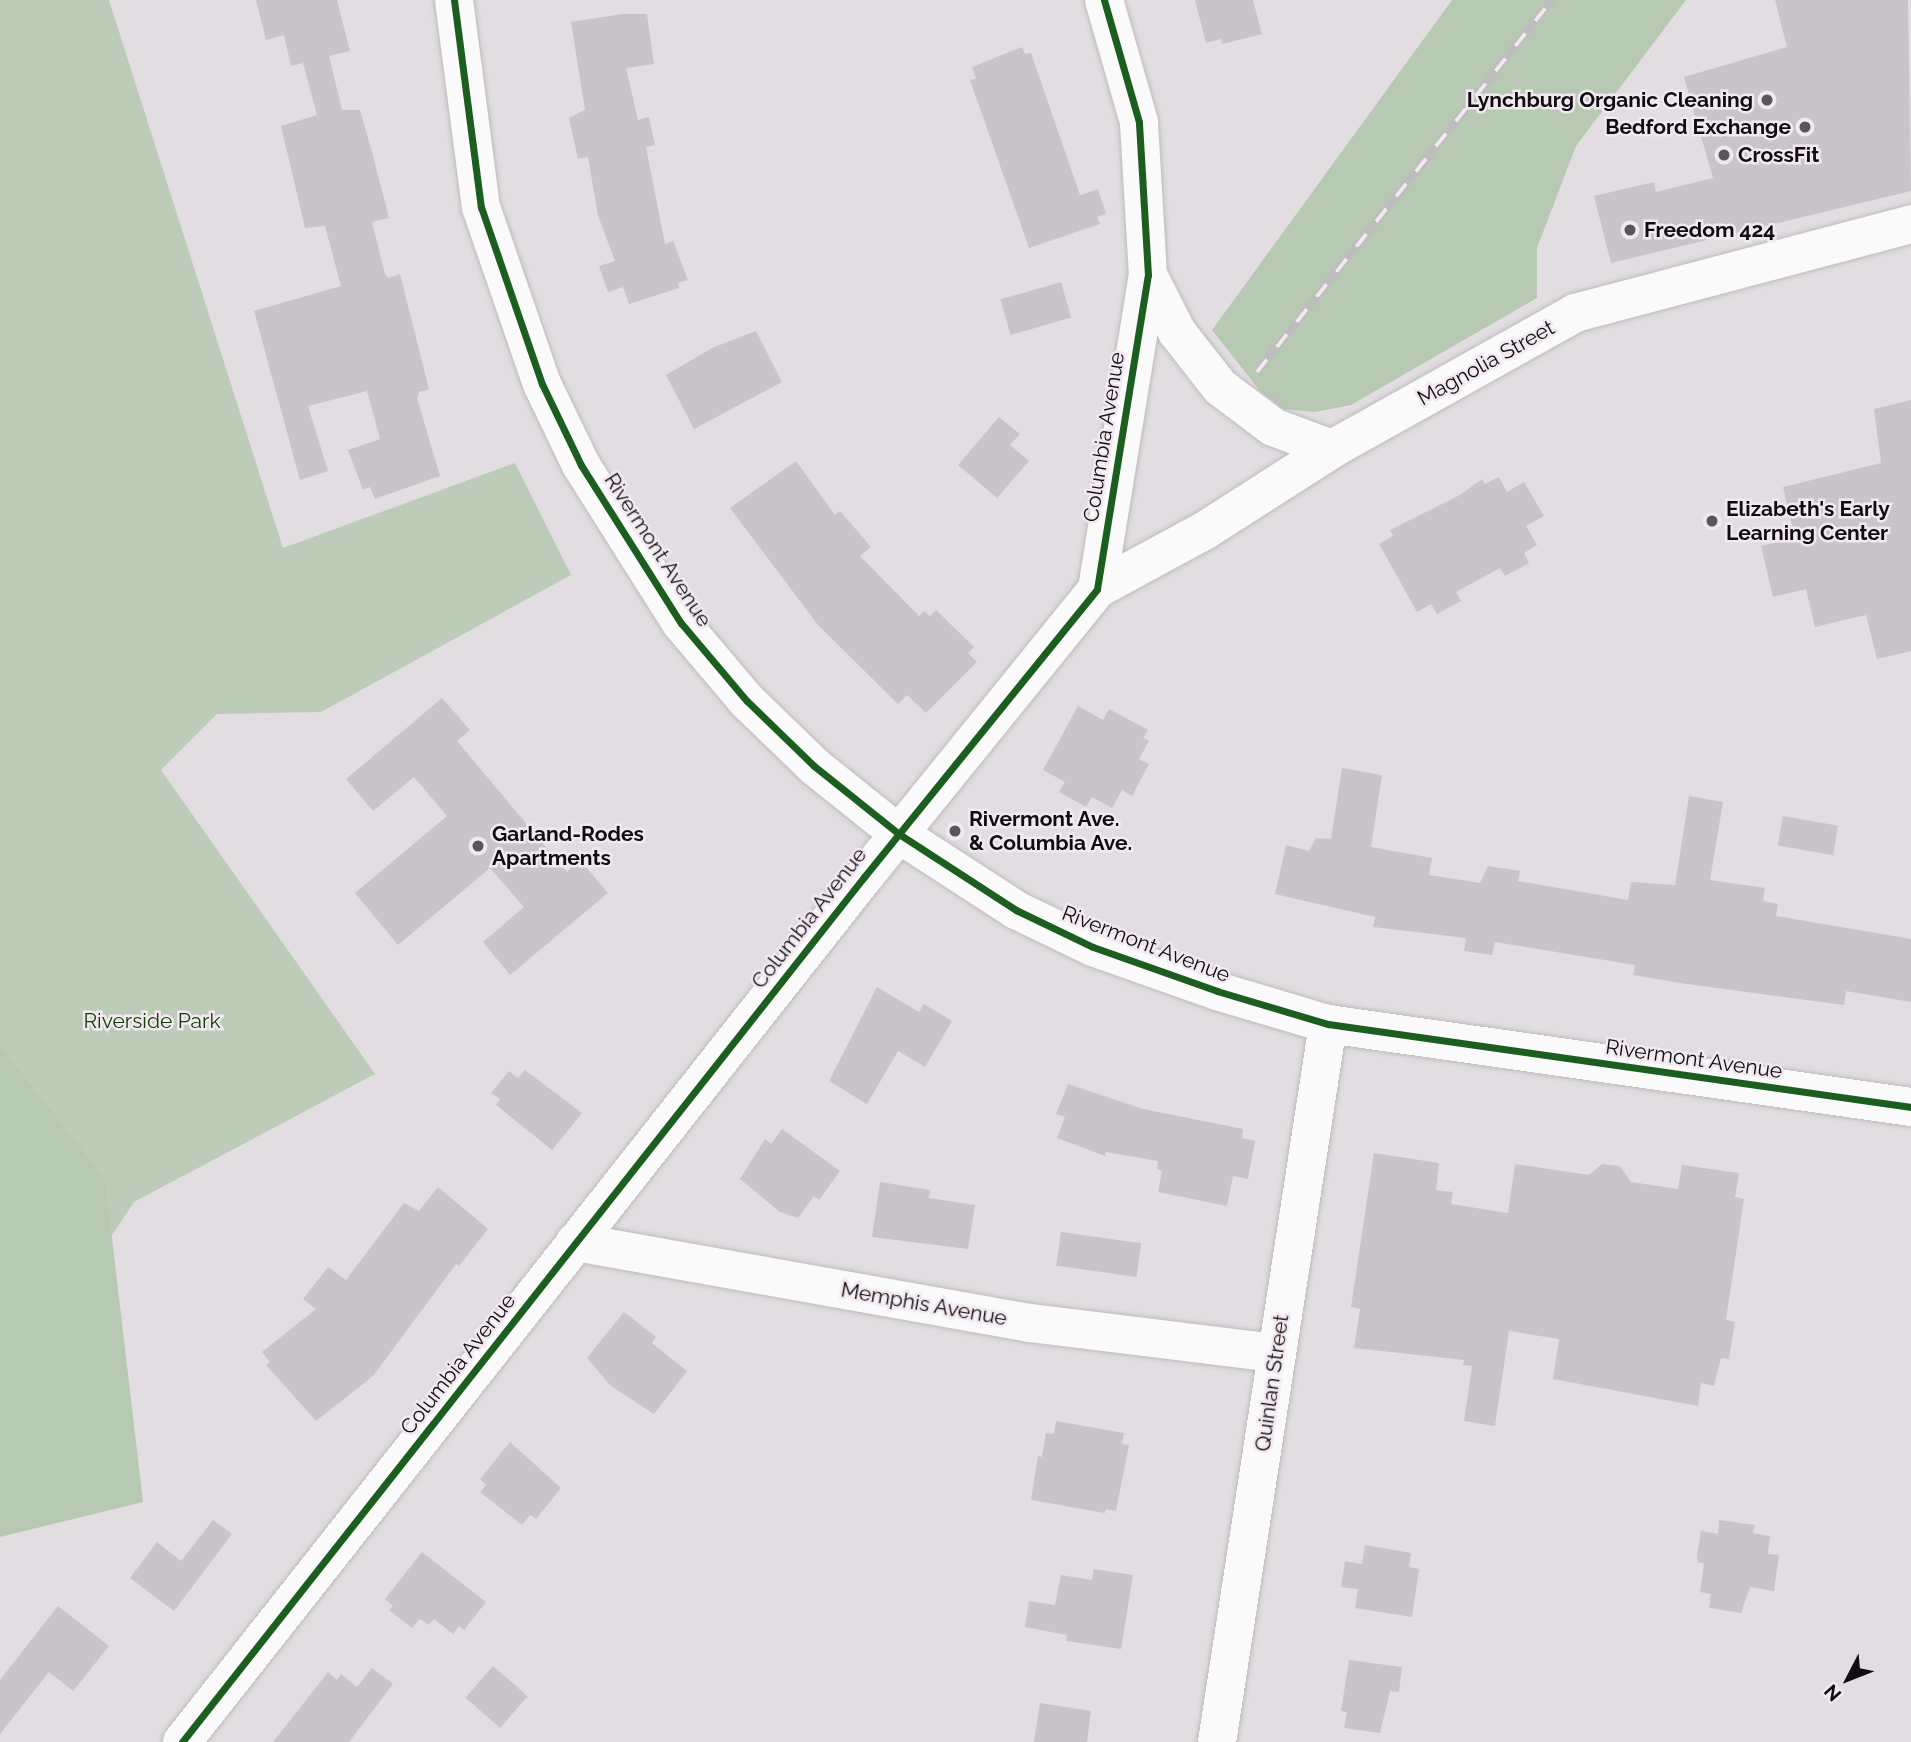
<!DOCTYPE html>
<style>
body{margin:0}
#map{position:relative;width:1911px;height:1742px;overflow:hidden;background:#e1dde1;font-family:Raleway,sans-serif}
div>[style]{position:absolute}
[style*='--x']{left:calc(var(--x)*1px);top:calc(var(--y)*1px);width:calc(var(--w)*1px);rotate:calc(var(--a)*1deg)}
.green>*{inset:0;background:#bdccb8}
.forest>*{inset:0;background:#b8c9b3}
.building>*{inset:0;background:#c8c5c8;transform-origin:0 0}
.roads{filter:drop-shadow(0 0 2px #bebbbe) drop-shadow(0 0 2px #bebbbe)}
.minor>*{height:38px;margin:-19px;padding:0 19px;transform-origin:19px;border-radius:19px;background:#fafafa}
.major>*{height:38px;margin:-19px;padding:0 19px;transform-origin:19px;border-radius:19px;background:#fafafa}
.rail>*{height:8px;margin-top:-4px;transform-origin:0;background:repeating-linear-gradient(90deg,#f1e8f0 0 16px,#bebdbe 0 32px);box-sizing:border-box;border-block:2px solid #bebdbe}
.cycleway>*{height:7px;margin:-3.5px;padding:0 3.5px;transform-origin:3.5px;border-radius:3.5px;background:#1b5e20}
.dots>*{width:19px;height:19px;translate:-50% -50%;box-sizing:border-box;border:4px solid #f1e8f0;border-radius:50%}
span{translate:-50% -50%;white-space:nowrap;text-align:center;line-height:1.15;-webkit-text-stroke:5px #f1e8f0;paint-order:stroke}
.poi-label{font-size:21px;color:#100d10;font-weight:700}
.right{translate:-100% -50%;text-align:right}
.left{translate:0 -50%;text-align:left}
.street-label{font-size:21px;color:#100d10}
.park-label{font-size:21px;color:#113f00}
.north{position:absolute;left:1813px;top:1644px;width:70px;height:70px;-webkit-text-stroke:5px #f1e8f0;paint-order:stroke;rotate:228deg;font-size:19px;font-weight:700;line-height:28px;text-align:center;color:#100d10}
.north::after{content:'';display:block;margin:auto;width:24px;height:32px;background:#100d10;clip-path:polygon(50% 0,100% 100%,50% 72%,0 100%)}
</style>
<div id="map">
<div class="green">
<i style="clip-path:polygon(0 0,109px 0,283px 548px,515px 463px,571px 575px,321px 712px,217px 714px,161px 770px,375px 1074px,134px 1202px,0 1404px)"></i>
</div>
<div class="forest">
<i style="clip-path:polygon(1452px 0,1686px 0,1576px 146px,1537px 248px,1537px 298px,1351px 405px,1315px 412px,1283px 409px,1260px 391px,1212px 330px)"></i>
<i style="clip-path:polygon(0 1045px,105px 1179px,143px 1502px,0 1537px)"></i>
</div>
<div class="building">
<i style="clip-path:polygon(256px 0,337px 0,350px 51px,329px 56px,342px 110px,360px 110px,372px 152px,389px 218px,372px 222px,385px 274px,388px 278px,400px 274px,429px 389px,419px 392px,417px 398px,440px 476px,375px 499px,370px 487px,363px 490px,348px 450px,380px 439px,367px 391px,308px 406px,328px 471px,300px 480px,254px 311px,341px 286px,325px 226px,305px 228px,281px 126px,317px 115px,303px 63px,291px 66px,284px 35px,266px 40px)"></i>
<i style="clip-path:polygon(1195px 0,1253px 0,1262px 34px,1222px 44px,1221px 39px,1206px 43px)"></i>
<i style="clip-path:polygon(1775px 0,1908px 0,1911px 191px,1611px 263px,1594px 196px,1654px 182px,1656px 192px,1713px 178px,1684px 77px,1787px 47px)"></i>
<i style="clip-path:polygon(622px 14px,647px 14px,654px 64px,626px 68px,638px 120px,649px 117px,655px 145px,646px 147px,665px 244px,673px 241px,688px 280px,678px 283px,679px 288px,629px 304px,623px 287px,608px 292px,599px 266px,615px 261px,598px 216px,588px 157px,578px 159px,569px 118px,585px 110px,571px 22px)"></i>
<i style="clip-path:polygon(1022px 47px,1025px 54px,1031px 53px,1080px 195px,1098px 189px,1106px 214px,1097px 217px,1100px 224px,1029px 248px,970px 80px,976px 79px,972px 67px)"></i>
<i style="left:1061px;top:282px;width:37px;height:63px;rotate:74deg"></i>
<i style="clip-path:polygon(756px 331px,782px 382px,694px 429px,666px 375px,712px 348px)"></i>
<i style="clip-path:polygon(1911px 400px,1911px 651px,1877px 659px,1866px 615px,1815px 627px,1806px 589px,1773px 597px,1761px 546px,1795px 538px,1783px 487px,1881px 463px,1874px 409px)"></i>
<i style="clip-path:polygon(999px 417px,1020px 434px,1010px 445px,1029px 461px,997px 498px,958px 465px)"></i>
<i style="clip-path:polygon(796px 461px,835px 515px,840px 511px,871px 547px,860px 556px,919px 616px,924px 611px,930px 616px,936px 610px,974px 647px,968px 653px,977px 662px,926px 713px,907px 695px,898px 704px,818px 625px,730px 508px)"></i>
<i style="clip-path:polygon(1499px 477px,1507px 492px,1524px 482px,1544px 516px,1526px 526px,1537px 545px,1524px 553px,1529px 563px,1505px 576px,1500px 568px,1456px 592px,1461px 601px,1437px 614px,1431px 604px,1417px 612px,1379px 544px,1393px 536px,1390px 530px,1460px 495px,1482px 479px,1485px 484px)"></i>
<i style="clip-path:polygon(442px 698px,470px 730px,457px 741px,567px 872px,580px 860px,608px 893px,510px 975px,483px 942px,524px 907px,490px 868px,398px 945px,355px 893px,447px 816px,414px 777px,373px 811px,346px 779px)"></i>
<i style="clip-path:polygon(1078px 706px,1103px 720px,1109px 709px,1148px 730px,1143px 738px,1149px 741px,1139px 759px,1149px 764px,1132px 796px,1122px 790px,1112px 808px,1092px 797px,1086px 807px,1059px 792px,1065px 782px,1043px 770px)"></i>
<i style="clip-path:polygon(1342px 768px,1382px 775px,1371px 847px,1432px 858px,1429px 875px,1480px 883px,1488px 866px,1520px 871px,1518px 881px,1628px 900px,1631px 882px,1675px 885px,1689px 796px,1723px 802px,1710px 880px,1765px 888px,1763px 901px,1778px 904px,1776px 916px,1911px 939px,1911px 1002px,1846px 991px,1844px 1005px,1680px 983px,1633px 975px,1635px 965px,1495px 942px,1492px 955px,1464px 951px,1466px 938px,1373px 927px,1375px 917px,1275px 894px,1286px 845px,1309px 851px,1316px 838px,1331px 839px)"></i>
<i style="left:1783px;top:816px;width:56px;height:30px;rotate:10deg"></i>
<i style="clip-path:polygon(877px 987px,919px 1012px,924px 1004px,952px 1021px,925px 1067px,898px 1051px,867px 1104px,829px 1081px)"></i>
<i style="clip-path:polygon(525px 1070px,582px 1113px,552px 1150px,496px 1105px,500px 1099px,491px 1093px,509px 1071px,518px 1078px)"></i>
<i style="clip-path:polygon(1068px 1084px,1143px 1109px,1243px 1129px,1242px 1138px,1255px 1141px,1248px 1179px,1233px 1176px,1227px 1206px,1158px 1192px,1162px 1171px,1157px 1169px,1158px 1161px,1106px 1152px,1105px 1156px,1057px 1138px,1065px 1117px,1056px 1114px)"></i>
<i style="clip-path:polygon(782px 1129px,840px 1171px,819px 1200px,814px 1196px,798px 1218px,780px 1212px,740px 1179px,765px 1139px,771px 1144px)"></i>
<i style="clip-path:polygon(1374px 1153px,1439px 1163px,1436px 1190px,1453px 1192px,1451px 1204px,1508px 1213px,1515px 1164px,1589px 1175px,1602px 1164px,1620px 1166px,1631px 1182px,1678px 1189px,1682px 1165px,1739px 1173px,1735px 1197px,1744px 1199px,1726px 1320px,1735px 1322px,1729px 1359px,1721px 1358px,1714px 1386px,1701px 1383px,1698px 1406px,1553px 1379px,1559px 1339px,1509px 1331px,1495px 1426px,1464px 1421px,1472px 1366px,1463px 1365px,1464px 1360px,1354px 1348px,1360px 1309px,1351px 1307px)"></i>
<i style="clip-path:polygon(880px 1182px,930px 1190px,929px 1198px,975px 1205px,968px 1249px,872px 1237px)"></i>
<i style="clip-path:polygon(438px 1187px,488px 1229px,459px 1266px,456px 1264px,373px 1376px,316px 1421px,266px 1365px,270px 1362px,262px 1352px,316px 1309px,303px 1299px,328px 1267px,346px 1280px,404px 1203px,419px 1211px)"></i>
<i style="left:1061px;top:1232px;width:81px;height:34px;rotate:8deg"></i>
<i style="clip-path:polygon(624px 1312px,656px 1337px,652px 1343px,687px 1371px,654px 1414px,611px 1386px,587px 1358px)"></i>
<i style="clip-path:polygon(1056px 1421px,1124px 1433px,1122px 1444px,1129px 1445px,1116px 1511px,1106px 1509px,1105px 1513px,1031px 1500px,1038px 1456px,1042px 1457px,1046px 1433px,1054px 1434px)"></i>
<i style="clip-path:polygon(510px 1442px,561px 1488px,536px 1519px,530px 1515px,522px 1525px,480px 1492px,486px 1485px,480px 1479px)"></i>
<i style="clip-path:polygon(213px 1520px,232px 1534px,174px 1611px,130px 1578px,157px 1542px,181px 1561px)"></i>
<i style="clip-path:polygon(1719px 1520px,1755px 1525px,1753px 1533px,1770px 1536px,1768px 1554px,1779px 1555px,1774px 1591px,1750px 1587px,1741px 1613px,1709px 1608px,1711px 1594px,1700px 1592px,1704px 1563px,1698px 1562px,1697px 1556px,1701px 1531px,1718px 1534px)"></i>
<i style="clip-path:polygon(1365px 1545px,1411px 1553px,1409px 1567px,1419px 1569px,1412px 1617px,1355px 1608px,1358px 1589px,1341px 1587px,1345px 1561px,1362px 1564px)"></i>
<i style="clip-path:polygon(422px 1552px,486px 1602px,464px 1630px,459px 1626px,453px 1634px,434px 1619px,429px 1625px,420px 1619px,412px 1628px,389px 1610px,393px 1606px,385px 1599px)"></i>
<i style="clip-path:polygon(1094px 1569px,1133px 1575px,1121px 1649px,1066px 1641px,1067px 1635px,1025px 1627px,1029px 1601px,1055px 1605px,1061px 1575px,1092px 1580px)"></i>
<i style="clip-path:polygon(58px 1606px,109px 1646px,73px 1691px,49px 1672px,0 1734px,0 1680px)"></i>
<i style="clip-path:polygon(1349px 1660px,1402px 1667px,1399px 1692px,1390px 1691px,1380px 1733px,1344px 1728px,1347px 1712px,1341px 1711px)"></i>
<i style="left:493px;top:1666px;width:46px;height:42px;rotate:41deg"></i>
<i style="clip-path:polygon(372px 1668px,393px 1684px,349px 1742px,273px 1742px,328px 1672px,337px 1680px,341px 1674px,357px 1687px)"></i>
<i style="clip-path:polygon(1040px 1703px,1091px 1711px,1087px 1742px,1034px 1742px)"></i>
</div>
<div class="roads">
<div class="minor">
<i style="--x:1148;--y:275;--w:64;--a:63"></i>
<i style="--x:1177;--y:332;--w:70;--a:52"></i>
<i style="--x:1220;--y:387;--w:66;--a:37"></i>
<i style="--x:1273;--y:427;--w:63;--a:20.4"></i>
<i style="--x:1097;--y:589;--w:122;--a:-28.5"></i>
<i style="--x:1204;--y:531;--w:152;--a:-32.6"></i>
<i style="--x:1332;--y:449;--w:278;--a:-29.2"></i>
<i style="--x:1575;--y:313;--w:348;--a:-14.8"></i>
<i style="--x:575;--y:1242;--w:462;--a:10.1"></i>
<i style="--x:1030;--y:1323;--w:247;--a:7"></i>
<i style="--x:182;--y:1742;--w:1102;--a:-51.75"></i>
<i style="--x:864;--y:877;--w:370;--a:-51"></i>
<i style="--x:1097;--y:589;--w:318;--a:-80.8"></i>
<i style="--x:1148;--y:275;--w:153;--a:-93.4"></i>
<i style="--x:1139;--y:122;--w:127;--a:-106"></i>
<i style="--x:1217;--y:1742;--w:727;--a:-81.21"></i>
</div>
<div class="major">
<i style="--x:454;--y:0;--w:209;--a:82.6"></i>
<i style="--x:481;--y:207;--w:187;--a:71"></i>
<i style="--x:542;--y:384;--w:90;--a:64.3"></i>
<i style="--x:581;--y:465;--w:187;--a:57.7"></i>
<i style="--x:681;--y:623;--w:102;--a:49.8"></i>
<i style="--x:747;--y:701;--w:93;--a:44.1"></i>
<i style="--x:814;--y:766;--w:109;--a:38.7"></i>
<i style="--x:899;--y:834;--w:140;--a:33"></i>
<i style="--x:1016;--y:910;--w:85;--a:25.7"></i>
<i style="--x:1093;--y:947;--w:132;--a:19.5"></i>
<i style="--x:1217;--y:991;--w:116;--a:16.6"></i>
<i style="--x:1328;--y:1024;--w:589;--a:8.1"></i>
</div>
</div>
<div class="rail">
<i style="--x:1257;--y:372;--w:475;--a:-51.6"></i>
</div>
<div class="cycleway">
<i style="--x:454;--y:0;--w:209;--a:82.6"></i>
<i style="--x:481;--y:207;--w:187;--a:71"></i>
<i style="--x:542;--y:384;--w:90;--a:64.3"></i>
<i style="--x:581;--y:465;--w:187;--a:57.7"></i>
<i style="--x:681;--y:623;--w:102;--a:49.8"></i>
<i style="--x:747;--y:701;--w:93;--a:44.1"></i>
<i style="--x:814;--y:766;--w:109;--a:38.7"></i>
<i style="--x:899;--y:834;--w:140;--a:33"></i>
<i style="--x:1016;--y:910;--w:85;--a:25.7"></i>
<i style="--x:1093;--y:947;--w:132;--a:19.5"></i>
<i style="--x:1217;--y:991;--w:116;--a:16.6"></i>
<i style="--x:1328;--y:1024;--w:589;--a:8.1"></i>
<i style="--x:182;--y:1742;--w:1102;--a:-51.75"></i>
<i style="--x:864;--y:877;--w:370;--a:-51"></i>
<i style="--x:1097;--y:589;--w:318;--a:-80.8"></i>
<i style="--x:1148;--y:275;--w:153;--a:-93.4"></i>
<i style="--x:1139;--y:122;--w:127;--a:-106"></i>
</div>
<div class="dots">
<i style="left:1767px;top:100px;background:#595659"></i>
<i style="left:1805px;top:127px;background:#595659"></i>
<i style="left:1724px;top:155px;background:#595659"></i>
<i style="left:1630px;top:230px;background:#595659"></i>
<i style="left:1712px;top:521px;background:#595659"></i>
<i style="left:955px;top:831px;background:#595659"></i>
<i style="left:478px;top:846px;background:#595659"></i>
</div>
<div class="poi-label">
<span class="right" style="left:1753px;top:100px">Lynchburg Organic Cleaning</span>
<span class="right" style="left:1791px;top:127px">Bedford Exchange</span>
<span class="left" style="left:1738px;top:155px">CrossFit</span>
<span class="left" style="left:1644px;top:230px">Freedom 424</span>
<span class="left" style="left:1726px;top:521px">Elizabeth's Early<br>Learning Center</span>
<span class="left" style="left:969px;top:831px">Rivermont Ave.<br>&amp; Columbia Ave.</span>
<span class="left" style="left:492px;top:846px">Garland-Rodes<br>Apartments</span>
</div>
<div class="street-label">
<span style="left:1486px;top:363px;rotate:-29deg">Magnolia Street</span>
<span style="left:1104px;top:437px;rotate:-81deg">Columbia Avenue</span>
<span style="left:658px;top:550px;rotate:57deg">Rivermont Avenue</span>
<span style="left:809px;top:918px;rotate:-52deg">Columbia Avenue</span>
<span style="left:1146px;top:944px;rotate:21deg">Rivermont Avenue</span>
<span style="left:1694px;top:1059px;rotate:8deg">Rivermont Avenue</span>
<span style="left:924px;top:1304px;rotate:10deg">Memphis Avenue</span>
<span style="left:458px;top:1364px;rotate:-52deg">Columbia Avenue</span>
<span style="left:1272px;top:1383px;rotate:-82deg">Quinlan Street</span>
</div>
<div class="park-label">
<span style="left:152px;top:1021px">Riverside Park</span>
</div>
<div class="north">N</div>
</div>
